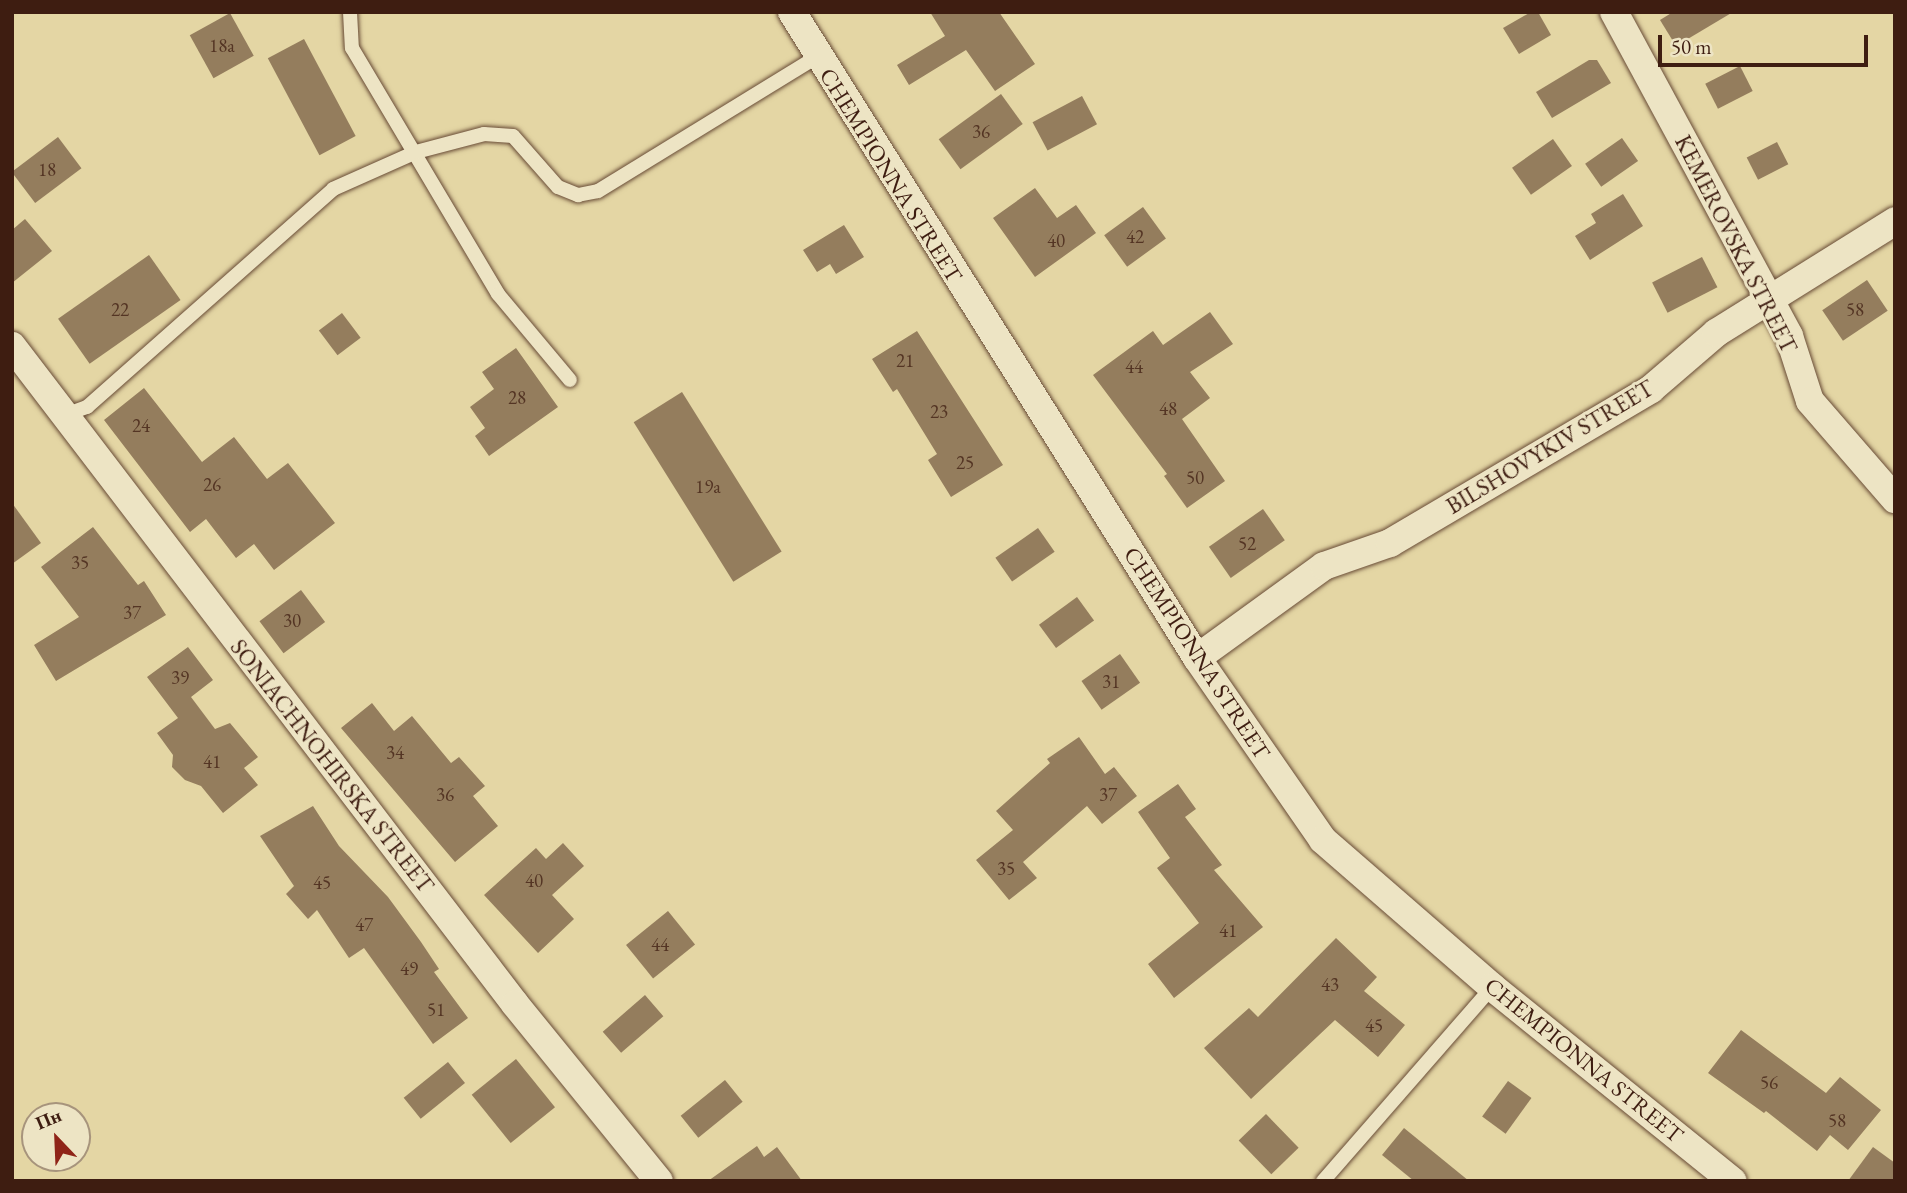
<!DOCTYPE html>
<meta charset="utf-8">
<style>
body{margin:0}
#map{position:relative;width:1907px;height:1193px;overflow:hidden;background:#e4d6a4;font-family:"EB Garamond",serif}
div>[style]{position:absolute}
[style*='--x']{left:calc(var(--x)*1px);top:calc(var(--y)*1px);width:calc(var(--w)*1px);rotate:calc(var(--a)*1deg)}
.building>*{inset:0;background:#947d5d;transform-origin:0 0}
.roads{filter:drop-shadow(0 0 2px #684b36) drop-shadow(0 0 2px #684b36)}
.lane>*{height:14px;margin:-7px;padding:0 7px;transform-origin:7px;border-radius:7px;background:#ede4c4}
.street>*{height:28px;margin:-14px;padding:0 14px;transform-origin:14px;border-radius:14px;background:#ede4c4}
span{translate:-50% -50%;white-space:nowrap;text-align:center;line-height:1.15;-webkit-text-stroke:6px #ede4c4;paint-order:stroke}
.number-label{font-size:19px;color:#543524}
.number-label span{-webkit-text-stroke-width:0}
.street-label{font-size:23px;color:#3e1d11}
.frame{position:absolute;inset:0;border:14px solid #3e1d11;pointer-events:none}
.north{position:absolute;left:21px;top:1102px;width:70px;height:70px;box-sizing:border-box;background:#ede4c4;border:2px solid #a7947c;border-radius:50%;rotate:337deg;font-size:19px;font-weight:700;line-height:28px;text-align:center;color:#3e1d11}
.north::after{content:'';display:block;margin:auto;width:24px;height:32px;background:#8f2418;clip-path:polygon(50% 0,100% 100%,50% 72%,0 100%)}
.scale{position:absolute;left:1658px;top:35px;width:210px;height:32px;box-sizing:border-box;border:4px solid #3e1d11;border-top:0;padding-left:9px;font-size:21px;line-height:24px;white-space:nowrap;color:#3e1d11;-webkit-text-stroke:5px #ede4c4;paint-order:stroke}
</style>
<div id="map">
<div class="building">
<i style="clip-path:polygon(930px 12px,999px 12px,1035px 64px,995px 91px,966px 50px,909px 85px,897px 65px,945px 36px)"></i>
<i style="clip-path:polygon(1531px 12px,1538px 12px,1551px 35px,1519px 54px,1503px 28px)"></i>
<i style="clip-path:polygon(1673px 12px,1733px 12px,1676px 46px,1660px 20px)"></i>
<i style="left:230px;top:13px;width:49px;height:46px;rotate:61deg"></i>
<i style="left:304px;top:39px;width:110px;height:41px;rotate:62deg"></i>
<i style="clip-path:polygon(1589px 60px,1597px 60px,1611px 83px,1552px 118px,1536px 92px)"></i>
<i style="left:1740px;top:66px;width:28px;height:39px;rotate:63deg"></i>
<i style="left:1001px;top:94px;width:37px;height:77px;rotate:54deg"></i>
<i style="left:1082px;top:96px;width:32px;height:56px;rotate:62deg"></i>
<i style="left:58px;top:137px;width:39px;height:58px;rotate:53deg"></i>
<i style="left:1622px;top:138px;width:28px;height:45px;rotate:55deg"></i>
<i style="left:1553px;top:139px;width:33px;height:50px;rotate:55deg"></i>
<i style="left:1777px;top:142px;width:25px;height:34px;rotate:63deg"></i>
<i style="clip-path:polygon(1035px 188px,1057px 218px,1076px 205px,1096px 233px,1035px 277px,993px 218px)"></i>
<i style="clip-path:polygon(1623px 194px,1643px 226px,1590px 260px,1575px 236px,1596px 223px,1591px 214px)"></i>
<i style="left:1143px;top:207px;width:39px;height:48px;rotate:54deg"></i>
<i style="clip-path:polygon(25px 219px,52px 251px,12px 283px,12px 230px)"></i>
<i style="clip-path:polygon(844px 225px,864px 257px,836px 274px,830px 264px,817px 272px,803px 250px)"></i>
<i style="left:149px;top:255px;width:55px;height:111px;rotate:55deg"></i>
<i style="left:1702px;top:257px;width:34px;height:56px;rotate:63deg"></i>
<i style="left:1867px;top:280px;width:37px;height:54px;rotate:56deg"></i>
<i style="clip-path:polygon(1210px 312px,1233px 344px,1190px 372px,1210px 398px,1182px 419px,1225px 481px,1187px 508px,1164px 476px,1167px 474px,1093px 375px,1153px 331px,1163px 345px)"></i>
<i style="left:342px;top:313px;width:31px;height:29px;rotate:53deg"></i>
<i style="clip-path:polygon(917px 331px,1003px 465px,951px 497px,928px 460px,937px 454px,897px 389px,893px 392px,872px 359px)"></i>
<i style="clip-path:polygon(516px 348px,558px 407px,489px 456px,475px 436px,485px 428px,470px 407px,494px 389px,482px 372px)"></i>
<i style="clip-path:polygon(144px 388px,202px 462px,234px 437px,267px 479px,288px 463px,335px 523px,274px 570px,254px 544px,236px 558px,206px 519px,190px 532px,104px 420px)"></i>
<i style="left:682px;top:392px;width:188px;height:57px;rotate:58deg"></i>
<i style="clip-path:polygon(12px 503px,41px 543px,12px 564px)"></i>
<i style="left:1263px;top:509px;width:38px;height:66px;rotate:55deg"></i>
<i style="clip-path:polygon(93px 527px,138px 585px,144px 581px,166px 615px,56px 681px,34px 645px,79px 617px,41px 567px)"></i>
<i style="left:1038px;top:528px;width:29px;height:52px;rotate:55deg"></i>
<i style="left:301px;top:590px;width:40px;height:52px;rotate:53deg"></i>
<i style="left:1077px;top:597px;width:29px;height:47px;rotate:54deg"></i>
<i style="clip-path:polygon(188px 647px,213px 680px,191px 697px,215px 729px,230px 723px,258px 757px,244px 768px,258px 785px,223px 813px,201px 786px,185px 780px,172px 767px,173px 755px,157px 733px,178px 718px,147px 677px)"></i>
<i style="left:1120px;top:654px;width:35px;height:47px;rotate:55deg"></i>
<i style="clip-path:polygon(372px 703px,394px 731px,412px 716px,451px 763px,459px 757px,485px 786px,473px 796px,498px 826px,455px 862px,341px 728px)"></i>
<i style="clip-path:polygon(1079px 737px,1105px 774px,1114px 767px,1137px 796px,1102px 824px,1087px 806px,1023px 862px,1037px 878px,1009px 900px,976px 860px,1013px 830px,996px 811px,1050px 763px,1047px 759px)"></i>
<i style="clip-path:polygon(1178px 784px,1196px 809px,1185px 817px,1222px 865px,1214px 870px,1263px 927px,1174px 998px,1148px 964px,1199px 923px,1157px 868px,1170px 858px,1138px 812px)"></i>
<i style="clip-path:polygon(313px 806px,339px 846px,388px 897px,421px 942px,439px 969px,434px 972px,468px 1018px,433px 1044px,364px 948px,349px 958px,317px 910px,308px 919px,286px 894px,294px 886px,260px 836px)"></i>
<i style="clip-path:polygon(563px 843px,584px 866px,552px 895px,574px 919px,538px 953px,484px 895px,536px 848px,546px 859px)"></i>
<i style="left:668px;top:911px;width:43px;height:54px;rotate:51deg"></i>
<i style="clip-path:polygon(1336px 938px,1377px 977px,1364px 991px,1405px 1025px,1378px 1057px,1335px 1020px,1251px 1099px,1204px 1048px,1249px 1008px,1258px 1017px)"></i>
<i style="left:645px;top:995px;width:28px;height:56px;rotate:49deg"></i>
<i style="clip-path:polygon(1741px 1030px,1826px 1093px,1840px 1077px,1881px 1110px,1848px 1150px,1830px 1135px,1817px 1151px,1766px 1111px,1764px 1113px,1708px 1073px)"></i>
<i style="left:516px;top:1059px;width:62px;height:57px;rotate:51deg"></i>
<i style="left:448px;top:1062px;width:27px;height:57px;rotate:51deg"></i>
<i style="left:725px;top:1080px;width:28px;height:57px;rotate:51deg"></i>
<i style="left:1508px;top:1081px;width:29px;height:44px;rotate:36deg"></i>
<i style="left:1266px;top:1114px;width:47px;height:38px;rotate:46deg"></i>
<i style="clip-path:polygon(1404px 1128px,1469px 1181px,1414px 1181px,1382px 1155px)"></i>
<i style="clip-path:polygon(757px 1146px,764px 1157px,777px 1147px,802px 1181px,708px 1181px)"></i>
<i style="clip-path:polygon(1873px 1147px,1895px 1163px,1895px 1181px,1848px 1181px)"></i>
</div>
<div class="roads">
<div class="lane">
<i style="--x:350;--y:12;--w:36;--a:87"></i>
<i style="--x:352;--y:48;--w:286;--a:59.3"></i>
<i style="--x:498;--y:294;--w:112;--a:50.1"></i>
<i style="--x:62;--y:416;--w:27;--a:-20"></i>
<i style="--x:87;--y:407;--w:329;--a:-41.5"></i>
<i style="--x:333;--y:189;--w:91;--a:-24"></i>
<i style="--x:416;--y:152;--w:70;--a:-14.8"></i>
<i style="--x:484;--y:134;--w:29;--a:4"></i>
<i style="--x:513;--y:136;--w:68;--a:48.6"></i>
<i style="--x:558;--y:187;--w:22;--a:22"></i>
<i style="--x:578;--y:195;--w:20;--a:-11"></i>
<i style="--x:598;--y:191;--w:257;--a:-31.5"></i>
<i style="--x:1323;--y:1181;--w:257;--a:-48.9"></i>
</div>
<div class="street">
<i style="--x:792;--y:12;--w:762;--a:57.91"></i>
<i style="--x:1197;--y:658;--w:221;--a:55.3"></i>
<i style="--x:1323;--y:840;--w:224;--a:41"></i>
<i style="--x:1492;--y:987;--w:309;--a:38.9"></i>
<i style="--x:1614;--y:12;--w:368;--a:61.6"></i>
<i style="--x:1789;--y:336;--w:68;--a:72.1"></i>
<i style="--x:1810;--y:401;--w:130;--a:49.1"></i>
<i style="--x:12;--y:346;--w:828;--a:52.6"></i>
<i style="--x:515;--y:1004;--w:228;--a:50.9"></i>
<i style="--x:1197;--y:658;--w:157;--a:-35.9"></i>
<i style="--x:1324;--y:566;--w:70;--a:-19.2"></i>
<i style="--x:1390;--y:543;--w:303;--a:-30.5"></i>
<i style="--x:1651;--y:389;--w:86;--a:-40.7"></i>
<i style="--x:1716;--y:333;--w:211;--a:-32"></i>
</div>
</div>
<div class="number-label">
<span style="left:222px;top:46px">18а</span>
<span style="left:981px;top:132px">36</span>
<span style="left:47px;top:170px">18</span>
<span style="left:1135px;top:237px">42</span>
<span style="left:1056px;top:241px">40</span>
<span style="left:120px;top:310px">22</span>
<span style="left:1855px;top:310px">58</span>
<span style="left:905px;top:361px">21</span>
<span style="left:1134px;top:367px">44</span>
<span style="left:517px;top:398px">28</span>
<span style="left:1168px;top:409px">48</span>
<span style="left:939px;top:412px">23</span>
<span style="left:141px;top:426px">24</span>
<span style="left:965px;top:463px">25</span>
<span style="left:1195px;top:478px">50</span>
<span style="left:212px;top:485px">26</span>
<span style="left:708px;top:487px">19а</span>
<span style="left:1247px;top:544px">52</span>
<span style="left:80px;top:563px">35</span>
<span style="left:132px;top:613px">37</span>
<span style="left:292px;top:621px">30</span>
<span style="left:180px;top:678px">39</span>
<span style="left:1111px;top:682px">31</span>
<span style="left:395px;top:753px">34</span>
<span style="left:212px;top:762px">41</span>
<span style="left:445px;top:795px">36</span>
<span style="left:1108px;top:795px">37</span>
<span style="left:1006px;top:869px">35</span>
<span style="left:534px;top:881px">40</span>
<span style="left:322px;top:883px">45</span>
<span style="left:364px;top:925px">47</span>
<span style="left:1228px;top:931px">41</span>
<span style="left:660px;top:945px">44</span>
<span style="left:409px;top:969px">49</span>
<span style="left:1330px;top:985px">43</span>
<span style="left:436px;top:1010px">51</span>
<span style="left:1374px;top:1026px">45</span>
<span style="left:1769px;top:1083px">56</span>
<span style="left:1837px;top:1121px">58</span>
</div>
<div class="street-label">
<span style="left:891px;top:175px;rotate:58deg">CHEMPIONNA STREET</span>
<span style="left:1736px;top:244px;rotate:63deg">KEMEROVSKA STREET</span>
<span style="left:1550px;top:447px;rotate:-31deg">BILSHOVYKIV STREET</span>
<span style="left:1197px;top:653px;rotate:57deg">CHEMPIONNA STREET</span>
<span style="left:332px;top:766px;rotate:52deg">SONIACHNOHIRSKA STREET</span>
<span style="left:1584px;top:1060px;rotate:39deg">CHEMPIONNA STREET</span>
</div>
<div class="frame"></div>
<div class="north">Пн</div>
<div class="scale">50 m</div>
</div>
